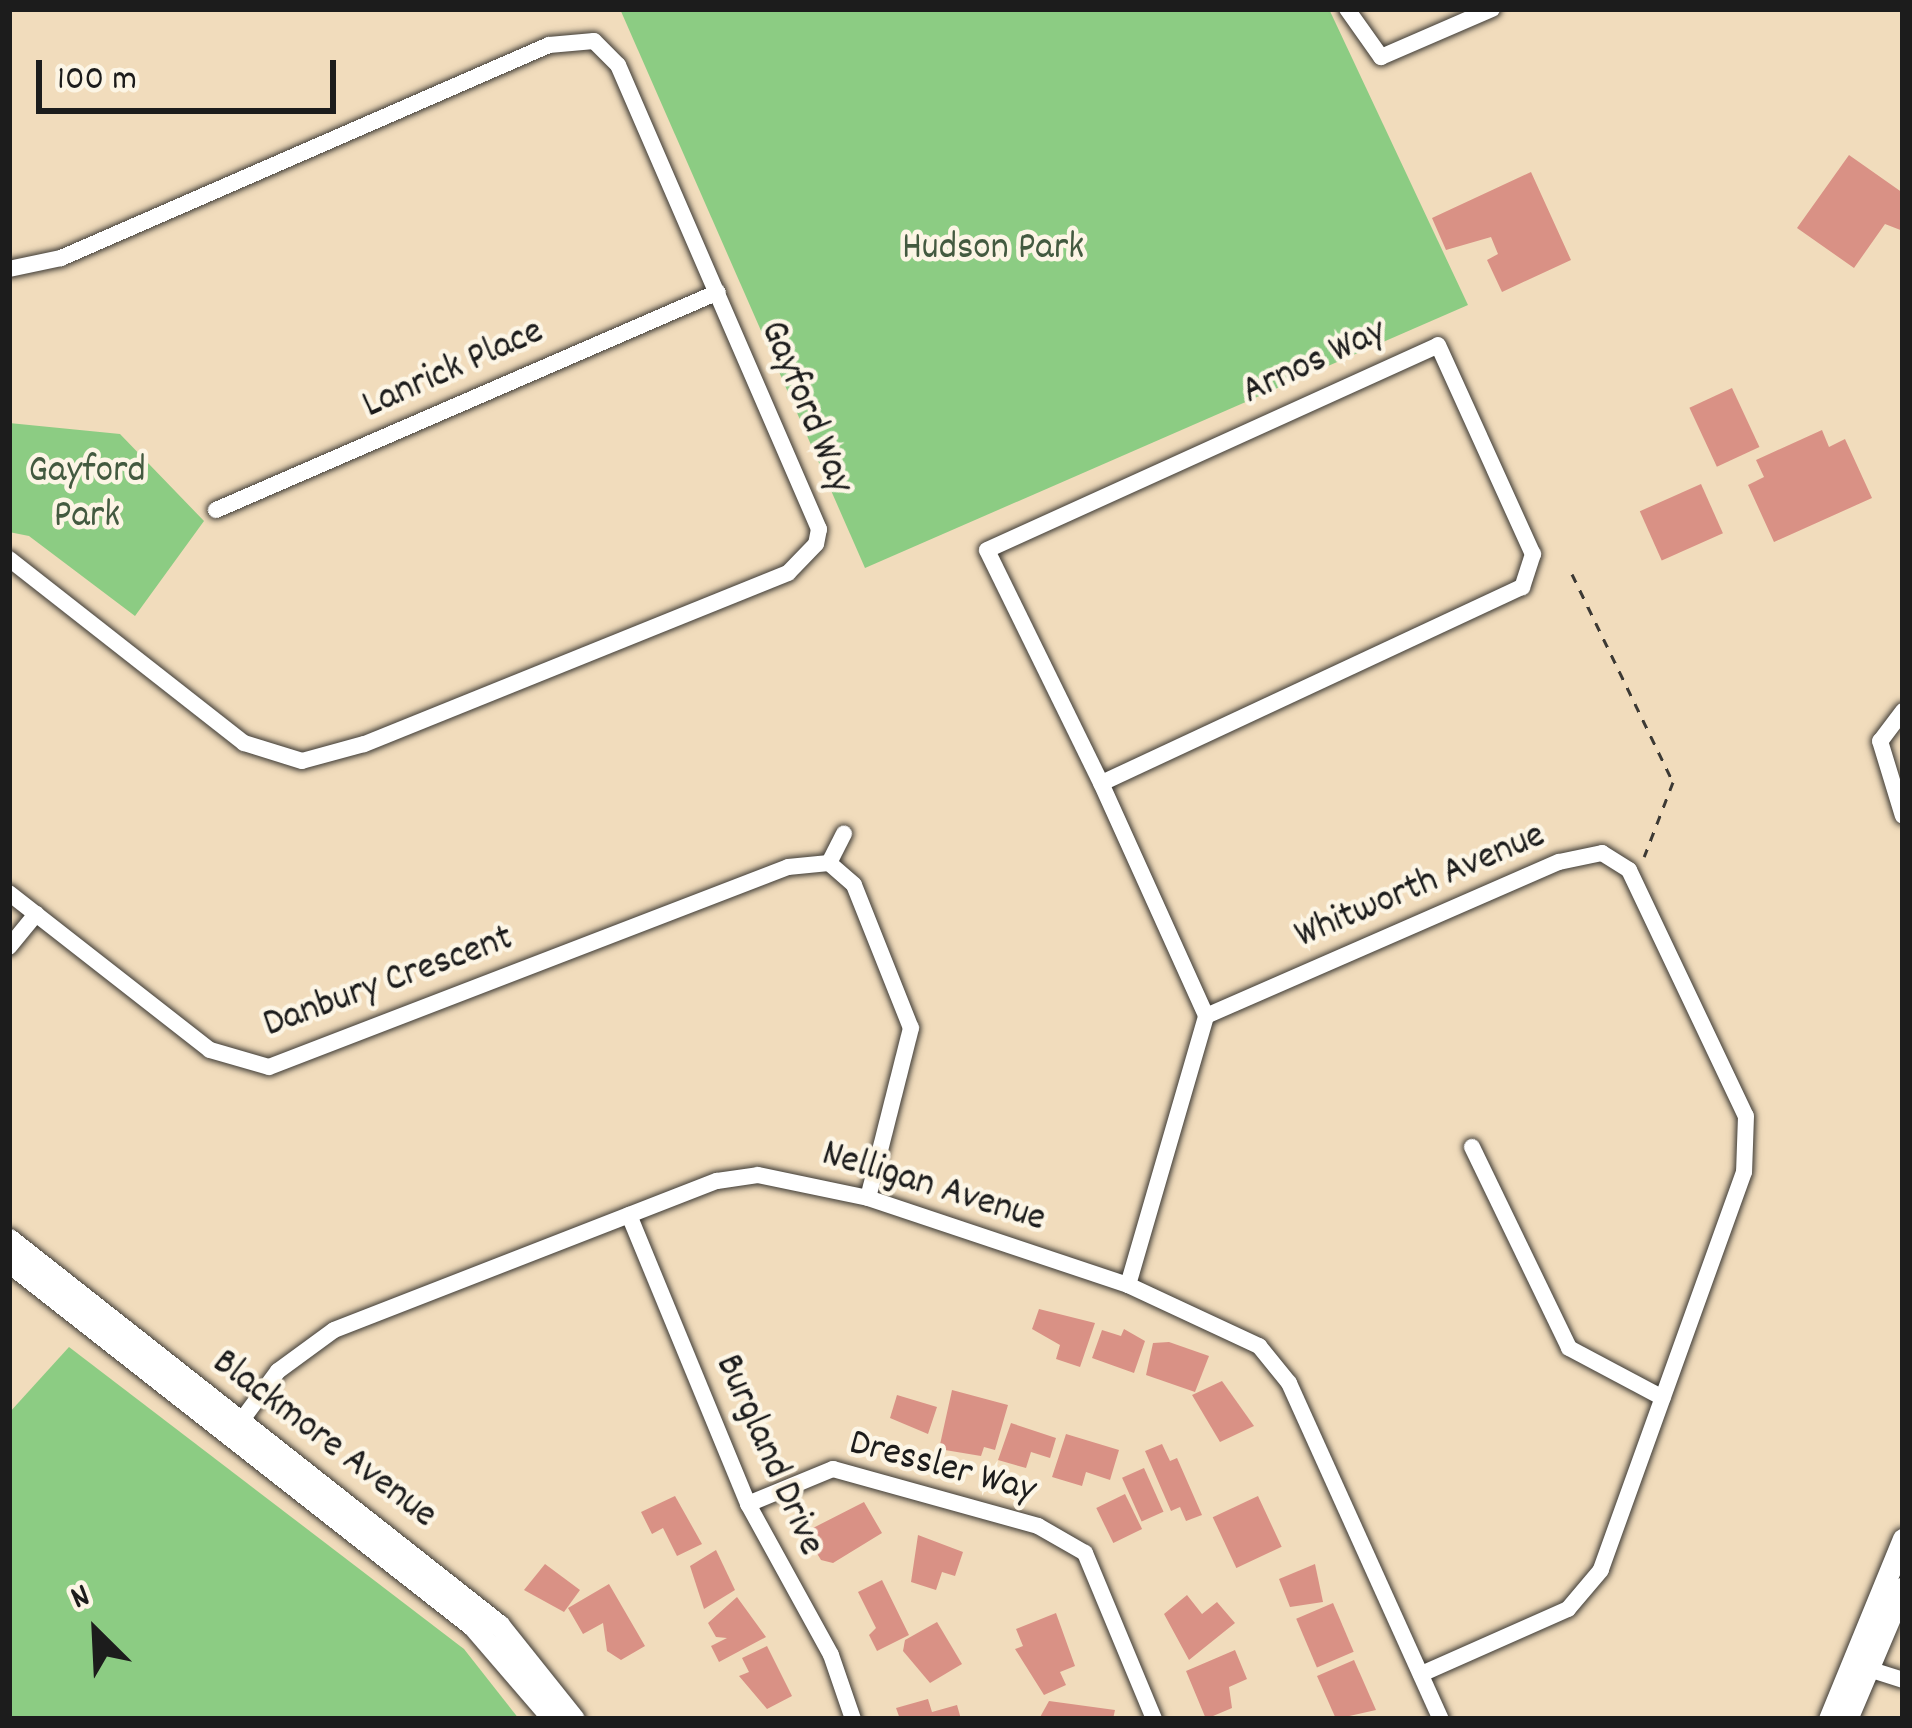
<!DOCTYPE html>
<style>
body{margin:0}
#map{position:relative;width:1912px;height:1728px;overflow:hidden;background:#f1dcbc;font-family:Dekko,sans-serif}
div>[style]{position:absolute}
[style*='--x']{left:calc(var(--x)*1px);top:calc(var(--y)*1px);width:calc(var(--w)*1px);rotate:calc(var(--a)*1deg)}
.green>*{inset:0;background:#8ccc83}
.building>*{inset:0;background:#d99185;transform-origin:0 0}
.path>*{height:3px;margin-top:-1.5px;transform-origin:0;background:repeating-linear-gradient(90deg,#3c3934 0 9px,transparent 0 18px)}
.roads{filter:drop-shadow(0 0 3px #3c3934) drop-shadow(0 0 3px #3c3934)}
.minor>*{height:16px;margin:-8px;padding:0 8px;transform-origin:8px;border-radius:8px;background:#fff}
.tertiary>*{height:21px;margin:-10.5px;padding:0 10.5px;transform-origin:10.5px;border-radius:10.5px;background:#fff}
span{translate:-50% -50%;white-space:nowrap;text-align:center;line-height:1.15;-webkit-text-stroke:9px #fcf5e5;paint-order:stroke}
.park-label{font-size:39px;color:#435a40}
.street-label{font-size:39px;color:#1c1c1c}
.frame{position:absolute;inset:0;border:12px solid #1c1c1c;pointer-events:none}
.north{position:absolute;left:36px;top:1572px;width:120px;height:120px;-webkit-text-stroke:9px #fcf5e5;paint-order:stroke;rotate:336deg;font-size:33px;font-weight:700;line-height:48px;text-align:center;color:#1c1c1c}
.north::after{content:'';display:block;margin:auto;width:42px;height:54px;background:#1c1c1c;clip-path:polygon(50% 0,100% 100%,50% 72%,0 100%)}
.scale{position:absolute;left:36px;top:60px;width:300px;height:54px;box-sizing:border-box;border:6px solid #1c1c1c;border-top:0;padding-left:15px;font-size:36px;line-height:42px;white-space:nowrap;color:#1c1c1c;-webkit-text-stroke:9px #fcf5e5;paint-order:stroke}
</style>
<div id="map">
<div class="green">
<i style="clip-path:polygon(620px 9px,1329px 9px,1468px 305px,865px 568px)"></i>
<i style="clip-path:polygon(9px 423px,120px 434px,204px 521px,135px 616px,29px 536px,9px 532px)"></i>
<i style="clip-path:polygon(69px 1347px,464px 1649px,519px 1719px,9px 1719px,9px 1413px)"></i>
</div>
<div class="building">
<i style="clip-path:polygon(1849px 155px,1903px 193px,1903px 231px,1885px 224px,1854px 268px,1797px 228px)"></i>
<i style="clip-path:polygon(1531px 172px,1571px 260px,1502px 292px,1487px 260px,1498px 254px,1491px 237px,1446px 250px,1432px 218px)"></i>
<i style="left:1732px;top:388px;width:65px;height:47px;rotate:65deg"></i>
<i style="clip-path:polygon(1822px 430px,1829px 447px,1845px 439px,1872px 498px,1774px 542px,1748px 485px,1764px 477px,1756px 460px)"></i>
<i style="left:1701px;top:484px;width:54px;height:67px;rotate:66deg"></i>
<i style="clip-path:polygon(1039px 1309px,1095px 1323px,1080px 1367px,1056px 1359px,1060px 1345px,1032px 1329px)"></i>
<i style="clip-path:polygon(1124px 1329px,1145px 1341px,1134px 1373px,1092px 1358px,1102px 1330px,1121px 1336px)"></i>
<i style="clip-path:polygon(1169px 1342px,1209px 1356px,1195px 1392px,1146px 1375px,1153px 1343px)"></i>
<i style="clip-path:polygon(1222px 1381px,1254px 1426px,1220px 1442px,1192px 1395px)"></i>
<i style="clip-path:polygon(952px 1390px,1008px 1405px,995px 1450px,984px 1447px,981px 1456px,939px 1449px)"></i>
<i style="clip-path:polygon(897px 1395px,937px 1407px,928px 1434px,890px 1418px)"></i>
<i style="clip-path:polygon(1011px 1423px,1056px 1438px,1050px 1458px,1031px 1452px,1026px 1468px,998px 1460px)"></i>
<i style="clip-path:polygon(1066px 1434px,1119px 1450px,1110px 1480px,1086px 1472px,1082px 1486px,1052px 1477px)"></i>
<i style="clip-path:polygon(1162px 1444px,1170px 1461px,1177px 1458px,1202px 1515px,1186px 1521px,1180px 1507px,1171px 1511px,1145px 1451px)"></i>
<i style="left:1144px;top:1468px;width:48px;height:24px;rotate:66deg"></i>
<i style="left:1125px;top:1494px;width:39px;height:32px;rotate:64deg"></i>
<i style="clip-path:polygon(675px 1496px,702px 1544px,677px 1556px,663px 1528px,652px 1534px,641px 1512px)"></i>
<i style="left:1258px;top:1496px;width:56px;height:50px;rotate:65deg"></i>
<i style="clip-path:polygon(864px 1502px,882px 1533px,833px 1563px,821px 1560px,810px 1542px,818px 1537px,813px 1528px)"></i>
<i style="clip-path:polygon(918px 1535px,963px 1552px,955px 1576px,942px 1572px,936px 1590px,911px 1582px)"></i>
<i style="clip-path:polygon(716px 1550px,735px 1590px,704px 1609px,690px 1566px)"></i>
<i style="clip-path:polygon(545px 1564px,580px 1590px,564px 1612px,524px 1590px)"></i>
<i style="clip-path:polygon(1315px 1564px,1323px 1602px,1290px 1607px,1279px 1579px)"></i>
<i style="clip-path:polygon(882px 1580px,909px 1635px,877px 1651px,869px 1635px,876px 1628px,858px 1592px)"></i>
<i style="clip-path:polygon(609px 1584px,645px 1646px,621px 1660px,607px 1651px,603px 1623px,583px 1634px,568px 1608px)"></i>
<i style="clip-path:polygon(1187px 1595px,1202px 1614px,1217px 1602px,1235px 1623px,1189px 1660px,1164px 1614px)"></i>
<i style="clip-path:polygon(737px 1597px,766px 1637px,719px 1662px,711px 1646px,727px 1638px,716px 1637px,708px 1623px)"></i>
<i style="left:1333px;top:1603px;width:53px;height:40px;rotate:67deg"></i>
<i style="clip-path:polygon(1056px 1613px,1075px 1666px,1060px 1672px,1066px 1685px,1044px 1695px,1015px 1649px,1023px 1646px,1016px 1629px)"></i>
<i style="clip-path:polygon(937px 1622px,962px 1664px,930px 1683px,903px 1651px,905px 1640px)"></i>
<i style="clip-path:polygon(767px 1646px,792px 1696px,767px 1709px,739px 1676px,749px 1672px,742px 1658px)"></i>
<i style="clip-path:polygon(1235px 1650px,1247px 1679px,1229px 1687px,1232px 1708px,1206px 1719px,1186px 1671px)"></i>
<i style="clip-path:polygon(1354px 1660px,1376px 1710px,1336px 1719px,1317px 1676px)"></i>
<i style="clip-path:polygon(928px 1699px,932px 1712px,957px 1705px,961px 1719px,900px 1719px,896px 1708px)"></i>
<i style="clip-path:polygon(1049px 1701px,1115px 1710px,1113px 1719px,1039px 1719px)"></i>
</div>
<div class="path">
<i style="--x:1572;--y:574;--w:231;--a:64.1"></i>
<i style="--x:1673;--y:782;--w:80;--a:111.1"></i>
</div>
<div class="roads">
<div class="minor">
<i style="--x:1347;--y:9;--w:59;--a:54.7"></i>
<i style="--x:1381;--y:57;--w:121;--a:-23.4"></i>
<i style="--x:9;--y:269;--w:53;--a:-11.9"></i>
<i style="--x:61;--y:258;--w:532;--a:-23.58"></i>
<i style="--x:549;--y:45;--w:45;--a:-5.1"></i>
<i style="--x:594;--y:41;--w:34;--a:45"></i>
<i style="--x:618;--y:65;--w:506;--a:66.58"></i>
<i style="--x:819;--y:529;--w:15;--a:101"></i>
<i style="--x:816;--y:544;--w:40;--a:134"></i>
<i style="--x:788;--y:573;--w:457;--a:158"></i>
<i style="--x:364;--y:744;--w:64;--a:164.7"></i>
<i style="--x:302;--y:761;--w:61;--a:-162.8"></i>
<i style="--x:244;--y:743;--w:298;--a:-141.9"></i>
<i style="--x:216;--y:510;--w:547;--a:-23.47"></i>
<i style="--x:1903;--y:711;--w:38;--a:127"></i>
<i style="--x:1880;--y:741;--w:78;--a:73"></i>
<i style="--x:1101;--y:783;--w:259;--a:-116.1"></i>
<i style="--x:987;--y:550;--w:495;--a:-24.4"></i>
<i style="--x:1438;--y:345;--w:230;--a:65.6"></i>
<i style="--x:1533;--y:554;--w:35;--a:108"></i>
<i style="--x:1522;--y:587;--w:464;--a:155"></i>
<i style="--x:1101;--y:783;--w:256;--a:65.7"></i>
<i style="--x:829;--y:863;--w:33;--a:-63"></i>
<i style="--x:9;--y:893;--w:255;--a:38"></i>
<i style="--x:210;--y:1050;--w:61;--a:16.1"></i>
<i style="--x:269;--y:1067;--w:556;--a:-21.07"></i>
<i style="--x:788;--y:867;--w:41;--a:-5.6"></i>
<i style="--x:829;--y:863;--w:33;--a:41"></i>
<i style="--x:854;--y:885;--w:154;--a:68.3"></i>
<i style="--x:911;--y:1028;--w:175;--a:104.2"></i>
<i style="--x:9;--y:947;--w:43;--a:-50.7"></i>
<i style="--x:1472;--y:1147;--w:223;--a:64.2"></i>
<i style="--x:1569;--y:1348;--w:106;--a:28"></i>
<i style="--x:629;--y:1215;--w:313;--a:67.6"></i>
<i style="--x:748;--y:1504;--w:172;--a:61.2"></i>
<i style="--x:831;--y:1655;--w:68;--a:71"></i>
<i style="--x:1128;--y:1285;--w:280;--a:-73.8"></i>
<i style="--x:1206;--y:1016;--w:385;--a:-23.6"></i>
<i style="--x:1559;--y:862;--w:44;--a:-11.8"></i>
<i style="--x:1602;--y:853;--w:32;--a:32"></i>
<i style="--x:1629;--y:870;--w:272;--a:64.6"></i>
<i style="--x:1746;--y:1116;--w:56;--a:92"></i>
<i style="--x:1744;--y:1172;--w:423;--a:109.8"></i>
<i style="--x:1601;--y:1570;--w:51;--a:130.2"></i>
<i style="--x:1568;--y:1609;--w:161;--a:156.1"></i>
<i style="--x:236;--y:1428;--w:71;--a:-53.6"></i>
<i style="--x:278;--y:1371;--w:69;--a:-36.2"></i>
<i style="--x:334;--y:1330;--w:411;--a:-21.3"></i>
<i style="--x:717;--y:1181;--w:41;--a:-8.3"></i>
<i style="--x:758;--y:1175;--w:112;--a:11.8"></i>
<i style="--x:868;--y:1198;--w:274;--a:18.5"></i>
<i style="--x:1128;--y:1285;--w:145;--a:25"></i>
<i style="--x:1259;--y:1346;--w:48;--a:51"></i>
<i style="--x:1289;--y:1383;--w:369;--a:65.7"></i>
<i style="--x:748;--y:1504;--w:92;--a:-22.4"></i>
<i style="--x:833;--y:1469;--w:213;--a:15.5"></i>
<i style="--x:1038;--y:1526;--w:54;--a:29.9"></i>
<i style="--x:1085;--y:1553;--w:180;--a:67.4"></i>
<i style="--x:1859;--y:1666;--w:46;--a:17.7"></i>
</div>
<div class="tertiary">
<i style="--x:9;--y:1239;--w:624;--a:38.23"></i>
<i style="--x:499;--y:1625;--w:120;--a:51.4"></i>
<i style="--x:9;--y:1262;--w:590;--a:38.11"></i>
<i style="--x:473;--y:1626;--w:123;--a:49.3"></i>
<i style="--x:1829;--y:1719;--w:195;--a:-67.7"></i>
<i style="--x:1847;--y:1719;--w:143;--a:-67"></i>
</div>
</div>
<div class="park-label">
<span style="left:993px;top:250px">Hudson Park</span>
<span style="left:87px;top:496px">Gayford<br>Park</span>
</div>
<div class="street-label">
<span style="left:1315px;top:364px;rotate:-25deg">Arnos Way</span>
<span style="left:454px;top:371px;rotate:-24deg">Lanrick Place</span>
<span style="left:804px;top:408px;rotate:67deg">Gayford Way</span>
<span style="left:1421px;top:888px;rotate:-23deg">Whitworth Avenue</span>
<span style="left:389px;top:984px;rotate:-20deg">Danbury Crescent</span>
<span style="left:933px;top:1189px;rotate:17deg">Nelligan Avenue</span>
<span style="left:323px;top:1441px;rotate:37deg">Blackmore Avenue</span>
<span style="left:767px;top:1456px;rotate:66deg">Burgland Drive</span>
<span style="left:942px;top:1469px;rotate:15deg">Dressler Way</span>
</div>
<div class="frame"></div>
<div class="north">N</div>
<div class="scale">100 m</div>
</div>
